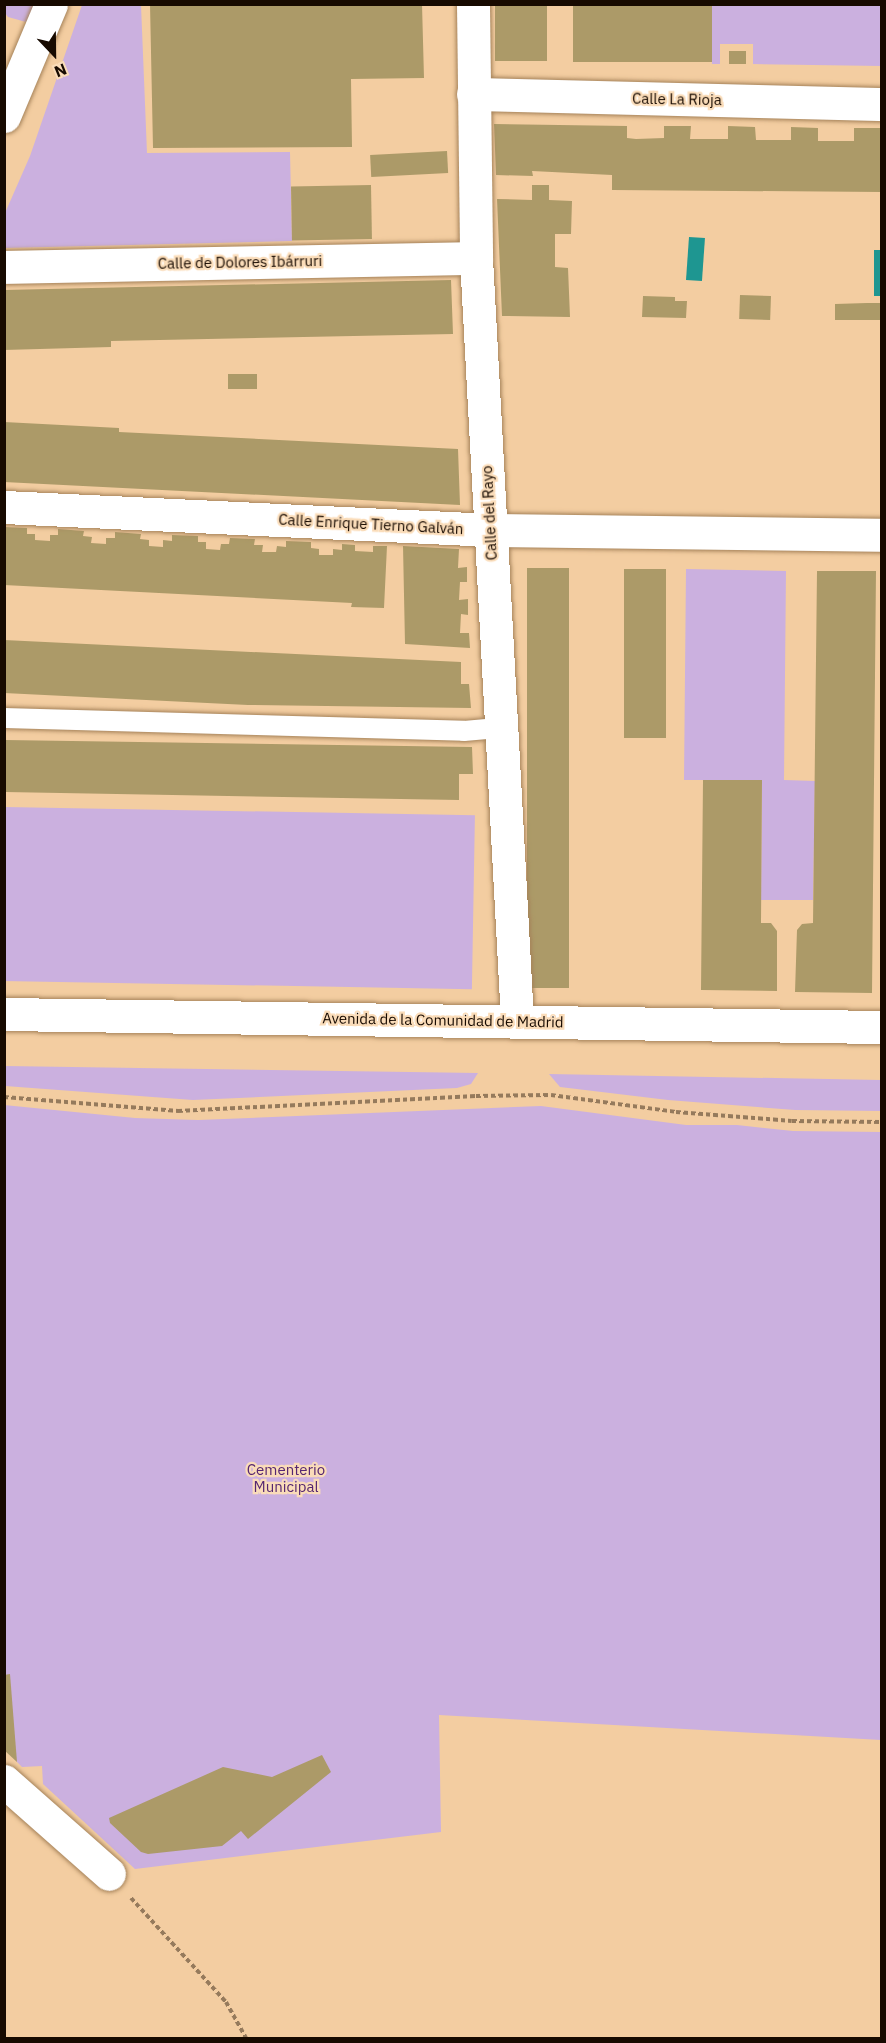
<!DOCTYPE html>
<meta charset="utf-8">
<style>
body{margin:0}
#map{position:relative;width:886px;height:2043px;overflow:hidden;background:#f3cda1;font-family:"IBM Plex Sans",sans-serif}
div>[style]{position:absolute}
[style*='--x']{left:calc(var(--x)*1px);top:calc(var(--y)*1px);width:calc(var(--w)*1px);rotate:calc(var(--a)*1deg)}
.green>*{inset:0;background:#cbb0df;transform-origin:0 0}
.water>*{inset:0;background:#1e9691;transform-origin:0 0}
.building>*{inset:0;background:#ac9a68;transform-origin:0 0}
.path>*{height:4px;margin-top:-2px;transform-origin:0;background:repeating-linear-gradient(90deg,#957a5c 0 4.5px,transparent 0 7.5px)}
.roads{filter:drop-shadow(0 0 2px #a58259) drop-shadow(0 0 2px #a58259)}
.service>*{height:20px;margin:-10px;padding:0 10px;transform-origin:10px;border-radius:10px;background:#fff}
.minor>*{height:33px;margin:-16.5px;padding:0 16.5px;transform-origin:16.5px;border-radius:16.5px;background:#fff}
span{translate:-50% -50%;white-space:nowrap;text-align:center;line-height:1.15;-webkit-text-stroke:4.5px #fadcb9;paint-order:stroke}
.street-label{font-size:15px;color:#170a00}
.park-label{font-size:15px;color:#552671}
.frame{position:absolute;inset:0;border:6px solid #170a00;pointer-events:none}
.north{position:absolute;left:24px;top:24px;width:60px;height:60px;-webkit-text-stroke:4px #fadcb9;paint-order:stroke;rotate:158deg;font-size:16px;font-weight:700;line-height:24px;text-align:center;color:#170a00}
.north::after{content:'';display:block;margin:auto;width:21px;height:27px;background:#170a00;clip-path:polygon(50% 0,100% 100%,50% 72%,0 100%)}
</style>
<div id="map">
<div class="green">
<i style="clip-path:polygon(5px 5px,44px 5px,33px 19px,26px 22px,8px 17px,5px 13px)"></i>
<i style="clip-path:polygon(82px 5px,141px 5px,147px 153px,290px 152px,292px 241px,5px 248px,5px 213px,30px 156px)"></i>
<i style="clip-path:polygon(712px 5px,881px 5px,881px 66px,753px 64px,753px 44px,720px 44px,720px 64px,712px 64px)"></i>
<i style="clip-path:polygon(686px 569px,786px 571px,784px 780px,815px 781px,813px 900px,761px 900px,762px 780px,684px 780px)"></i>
<i style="left:5px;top:807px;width:470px;height:174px;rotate:1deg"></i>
<i style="clip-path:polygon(5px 1066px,478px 1073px,471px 1084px,457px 1088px,193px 1100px,5px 1086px)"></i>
<i style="clip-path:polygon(549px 1074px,881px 1080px,881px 1111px,795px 1110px,668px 1100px,560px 1087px)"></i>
<i style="clip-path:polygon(4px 1105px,135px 1118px,198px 1120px,541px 1106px,686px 1125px,737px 1125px,793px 1131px,881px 1132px,881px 1740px,439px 1715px,441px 1832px,135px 1869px,43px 1784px,42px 1766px,22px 1767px,5px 1750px)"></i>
</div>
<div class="water">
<i style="left:689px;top:237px;width:16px;height:43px;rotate:4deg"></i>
<i style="left:874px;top:250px;width:7px;height:46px"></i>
</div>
<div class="building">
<i style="clip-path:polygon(150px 4px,422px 4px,424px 78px,351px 79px,352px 147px,153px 148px)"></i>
<i style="left:495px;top:4px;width:52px;height:57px"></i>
<i style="left:573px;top:4px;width:139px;height:58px"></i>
<i style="left:729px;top:51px;width:17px;height:13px"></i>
<i style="clip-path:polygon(494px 124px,627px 126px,627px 138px,636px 139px,664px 138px,664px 126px,691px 126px,690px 139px,728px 139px,728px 126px,755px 127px,756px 140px,791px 140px,791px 127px,818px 128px,818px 141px,854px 141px,854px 128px,882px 128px,882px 192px,612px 190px,612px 175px,532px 171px,533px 176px,496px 175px)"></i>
<i style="left:447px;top:151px;width:22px;height:77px;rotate:87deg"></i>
<i style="left:371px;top:185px;width:54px;height:80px;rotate:89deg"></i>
<i style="clip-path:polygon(532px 185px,549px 185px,549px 200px,572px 201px,571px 234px,555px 234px,555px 267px,568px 268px,570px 317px,502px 316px,497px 199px,532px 200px)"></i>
<i style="clip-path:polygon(451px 280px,453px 334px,111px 341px,111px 347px,4px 350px,4px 290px)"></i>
<i style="left:740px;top:295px;width:31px;height:24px;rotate:2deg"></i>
<i style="clip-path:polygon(643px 296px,675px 297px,675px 301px,687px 301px,686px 318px,642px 317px)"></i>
<i style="clip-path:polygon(867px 303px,882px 303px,882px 320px,835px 320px,835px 304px)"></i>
<i style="left:257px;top:374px;width:15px;height:29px;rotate:90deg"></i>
<i style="clip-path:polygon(4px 422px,119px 428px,119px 432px,458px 449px,460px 505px,4px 482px)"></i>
<i style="clip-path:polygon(4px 527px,27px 528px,27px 534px,35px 534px,35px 540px,50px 541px,50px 535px,58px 535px,58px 529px,84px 531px,83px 536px,92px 537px,91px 543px,106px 544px,106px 538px,115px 538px,115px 532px,141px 534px,140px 539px,149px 540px,149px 546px,163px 547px,163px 540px,172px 541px,172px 535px,198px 536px,198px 542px,206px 542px,206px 549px,220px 550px,221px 544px,229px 544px,230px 538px,255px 539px,254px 545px,263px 545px,262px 552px,276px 552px,277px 546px,286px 547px,286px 541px,311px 542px,311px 548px,319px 549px,319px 555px,333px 555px,333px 549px,342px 550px,342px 544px,355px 545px,355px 551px,373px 552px,373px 546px,387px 546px,384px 608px,351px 607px,352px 603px,4px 585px)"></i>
<i style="clip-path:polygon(403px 546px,459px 549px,458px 568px,467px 567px,467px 582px,460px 582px,459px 600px,468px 599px,468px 615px,461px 614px,460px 633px,469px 633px,470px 648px,405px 644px)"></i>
<i style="left:527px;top:568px;width:42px;height:420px"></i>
<i style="left:624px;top:569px;width:42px;height:169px"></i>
<i style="clip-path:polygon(817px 571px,876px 571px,872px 993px,795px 992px,797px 930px,802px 924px,813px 923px)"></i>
<i style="clip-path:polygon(4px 640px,461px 662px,461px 684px,469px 684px,471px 708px,248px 705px,4px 693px)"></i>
<i style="clip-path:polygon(5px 740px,472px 747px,473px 774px,459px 774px,459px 800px,5px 792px)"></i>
<i style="clip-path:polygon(703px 780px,762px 780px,761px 923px,771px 923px,777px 931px,777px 991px,701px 990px)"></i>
<i style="clip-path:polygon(10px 1674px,17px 1762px,4px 1750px,4px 1675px)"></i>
<i style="clip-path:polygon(322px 1755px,331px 1772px,248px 1839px,241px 1831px,222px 1846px,148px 1854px,141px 1852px,110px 1823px,109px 1818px,223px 1767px,272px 1777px)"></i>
</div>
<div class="path">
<i style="--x:4;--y:1097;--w:175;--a:4.6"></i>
<i style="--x:178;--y:1111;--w:298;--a:-2.9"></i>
<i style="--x:476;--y:1096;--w:75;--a:-0.8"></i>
<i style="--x:551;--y:1095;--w:126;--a:7.7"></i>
<i style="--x:676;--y:1112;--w:116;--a:4.4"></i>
<i style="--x:792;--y:1121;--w:90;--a:0.6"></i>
<i style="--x:131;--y:1898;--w:141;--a:47.6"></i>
<i style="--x:226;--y:2002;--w:41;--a:60.9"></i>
</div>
<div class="roads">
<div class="service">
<i style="--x:4;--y:718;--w:460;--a:1.6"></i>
<i style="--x:464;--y:731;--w:37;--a:-5"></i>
</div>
<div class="minor">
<i style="--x:473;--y:4;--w:254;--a:89.3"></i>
<i style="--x:476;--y:258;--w:763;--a:86.92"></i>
<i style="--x:473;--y:94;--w:409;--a:1.4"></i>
<i style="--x:4;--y:116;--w:121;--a:-67.2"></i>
<i style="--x:4;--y:267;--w:472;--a:-1.1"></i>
<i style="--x:4;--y:507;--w:487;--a:2.7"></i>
<i style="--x:490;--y:530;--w:392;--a:0.7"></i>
<i style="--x:4;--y:1014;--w:878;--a:0.85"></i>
<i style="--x:4;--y:1781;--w:140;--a:41.5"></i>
</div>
</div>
<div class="street-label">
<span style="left:677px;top:99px;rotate:1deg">Calle La Rioja</span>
<span style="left:240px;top:262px;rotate:-1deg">Calle de Dolores Ibárruri</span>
<span style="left:489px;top:513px;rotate:-93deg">Calle del Rayo</span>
<span style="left:371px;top:524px;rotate:3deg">Calle Enrique Tierno Galván</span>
<span style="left:443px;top:1020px;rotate:1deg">Avenida de la Comunidad de Madrid</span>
</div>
<div class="park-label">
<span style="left:286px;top:1478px">Cementerio<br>Municipal</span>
</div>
<div class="frame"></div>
<div class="north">N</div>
</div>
